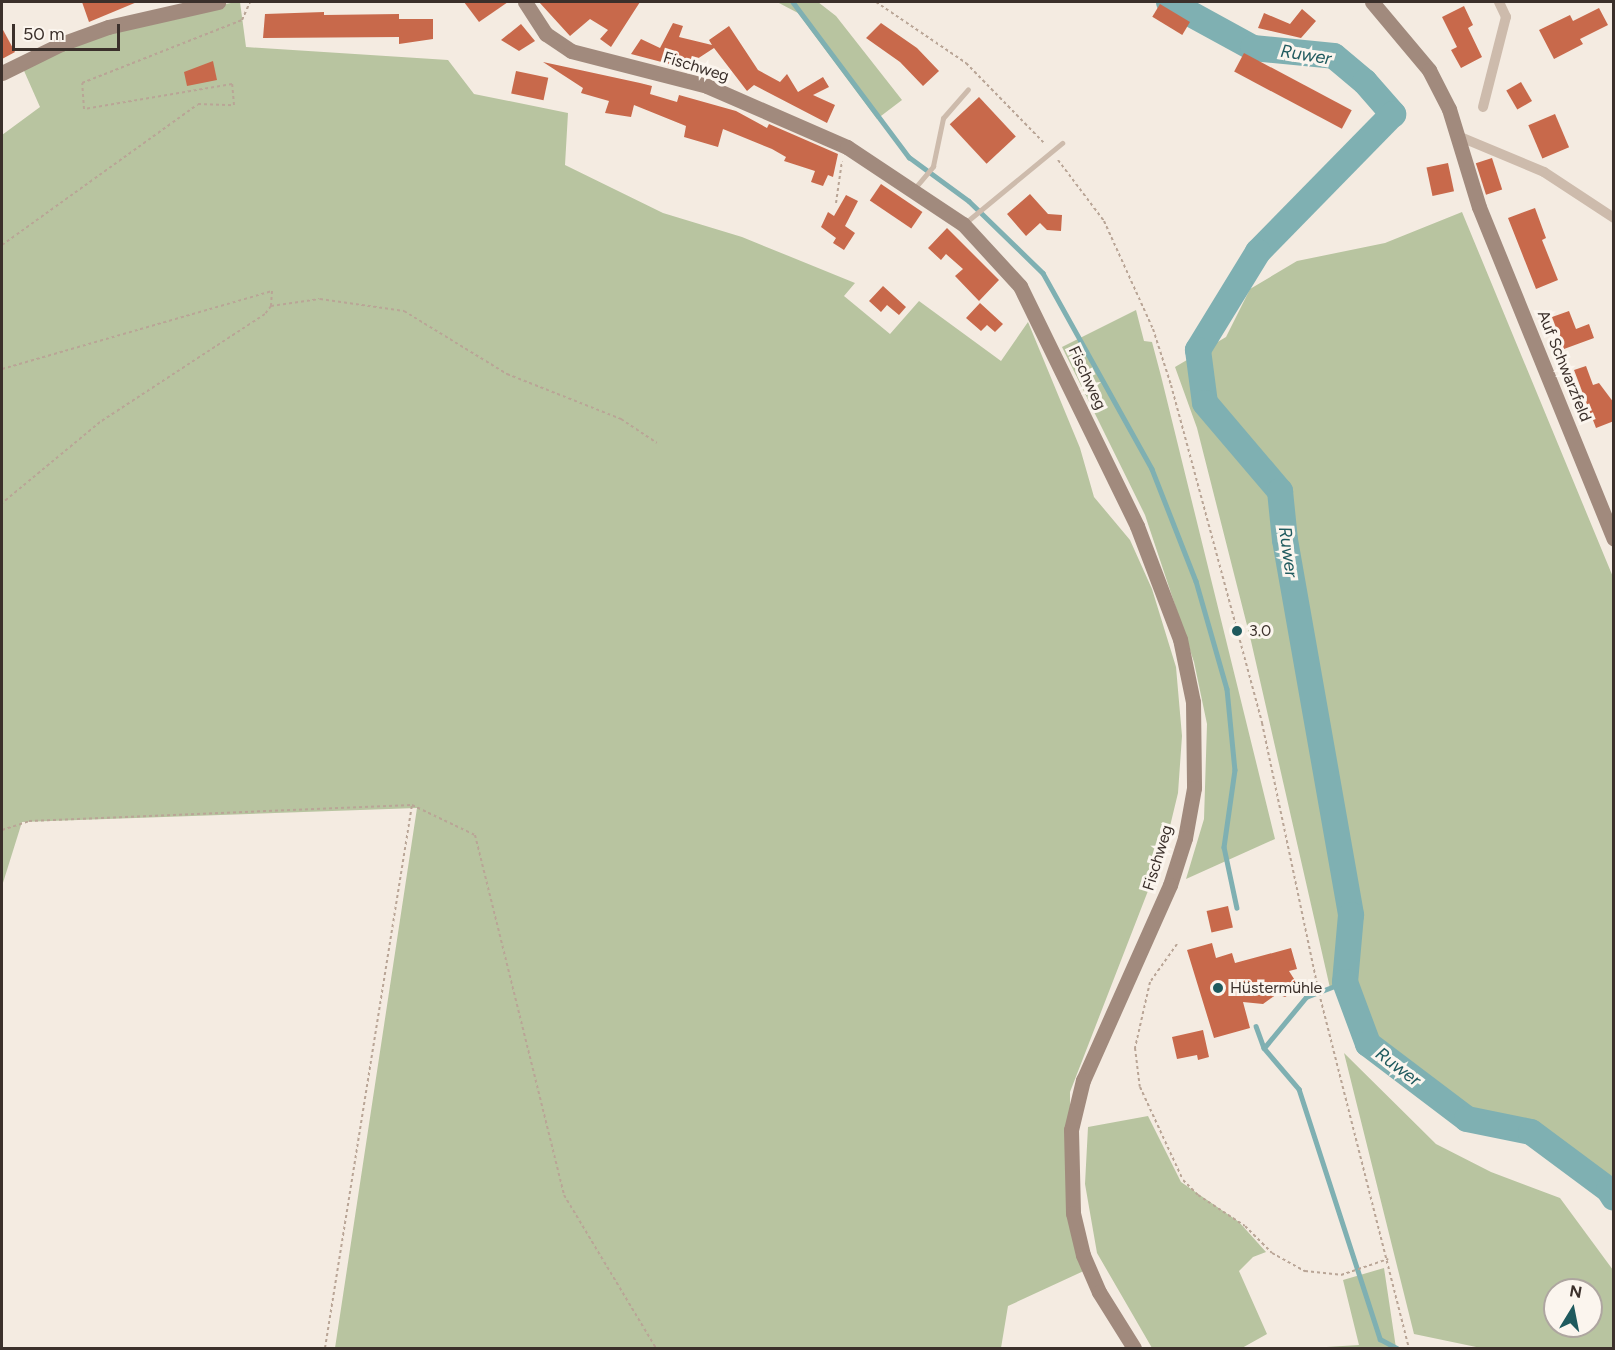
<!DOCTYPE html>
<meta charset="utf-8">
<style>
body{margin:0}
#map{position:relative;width:1615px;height:1350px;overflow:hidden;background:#f4ebe1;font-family:Figtree,sans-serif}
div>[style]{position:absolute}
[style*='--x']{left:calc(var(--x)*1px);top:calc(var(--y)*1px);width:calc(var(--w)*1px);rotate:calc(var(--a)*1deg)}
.green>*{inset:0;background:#b8c4a0}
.stream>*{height:4.5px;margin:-2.25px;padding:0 2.25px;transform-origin:2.25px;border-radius:2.25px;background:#7fb0b2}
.river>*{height:26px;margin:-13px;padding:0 13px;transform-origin:13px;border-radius:13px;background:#7fb0b2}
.building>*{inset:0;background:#c8694b;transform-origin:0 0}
.path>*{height:2px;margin-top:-1px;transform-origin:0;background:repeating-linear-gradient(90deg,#b9a596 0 3px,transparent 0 6px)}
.lane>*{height:5px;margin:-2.5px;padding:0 2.5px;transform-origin:2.5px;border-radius:2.5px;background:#cdbbac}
.street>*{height:10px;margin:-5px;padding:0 5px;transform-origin:5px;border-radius:5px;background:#cdbbac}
.secondary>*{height:15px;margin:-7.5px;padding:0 7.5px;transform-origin:7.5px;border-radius:7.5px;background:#a18a7d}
.dots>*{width:16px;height:16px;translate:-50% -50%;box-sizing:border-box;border:3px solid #fbf5ee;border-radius:50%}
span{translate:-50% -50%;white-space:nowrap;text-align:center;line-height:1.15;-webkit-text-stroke:6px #fbf5ee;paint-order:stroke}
.street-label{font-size:16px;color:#3b302b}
.poi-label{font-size:16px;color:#3b302b}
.left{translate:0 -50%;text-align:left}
.water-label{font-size:18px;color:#1f5a5e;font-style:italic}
.frame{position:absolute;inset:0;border:3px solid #3b302b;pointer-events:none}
.north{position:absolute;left:1543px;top:1278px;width:60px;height:60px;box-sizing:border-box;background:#fbf5ee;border:2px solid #aea6a0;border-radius:50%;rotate:10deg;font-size:16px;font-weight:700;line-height:24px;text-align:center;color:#3b302b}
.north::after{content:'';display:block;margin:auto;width:21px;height:27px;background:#1f5a5e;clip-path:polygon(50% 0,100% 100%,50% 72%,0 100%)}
.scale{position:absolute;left:12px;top:24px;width:108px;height:27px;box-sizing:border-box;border:3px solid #3b302b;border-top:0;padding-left:8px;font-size:18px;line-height:21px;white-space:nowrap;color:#3b302b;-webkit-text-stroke:4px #fbf5ee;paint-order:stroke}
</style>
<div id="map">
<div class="green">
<i style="clip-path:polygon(236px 2px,240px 2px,246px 47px,448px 60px,474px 94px,568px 113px,565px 165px,663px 213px,742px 237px,855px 283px,844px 296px,890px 334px,919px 301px,1001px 361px,1028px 322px,1080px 448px,1094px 497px,1130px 540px,1152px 589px,1176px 667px,1182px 736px,1178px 793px,1165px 847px,1070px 1092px,1070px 1182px,1088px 1269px,1008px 1306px,1001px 1348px,335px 1348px,417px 808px,22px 822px,2px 886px,2px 135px,40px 107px,21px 64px,107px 27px)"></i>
<i style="clip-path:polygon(777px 2px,818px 2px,836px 16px,902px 100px,877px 119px,798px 13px)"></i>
<i style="clip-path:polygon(1462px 212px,1613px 577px,1613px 1198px,1609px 1190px,1531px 1132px,1467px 1119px,1368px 1044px,1345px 983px,1330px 988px,1251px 641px,1197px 428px,1175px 367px,1226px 337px,1250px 289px,1297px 261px,1385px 243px)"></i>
<i style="clip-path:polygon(1136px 310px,1144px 341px,1152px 342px,1161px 376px,1275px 839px,1186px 879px,1204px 819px,1207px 724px,1194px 662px,1145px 515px,1062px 347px)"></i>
<i style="clip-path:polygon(evenodd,1344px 1053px,1436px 1144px,1491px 1172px,1560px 1198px,1613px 1270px,1613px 1348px,1481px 1348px,1414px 1334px,1344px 1053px,1555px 1290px,1591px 1290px,1591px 1326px,1555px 1326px,1555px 1290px)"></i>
<i style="clip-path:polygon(1148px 1116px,1181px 1182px,1239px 1222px,1266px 1252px,1253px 1257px,1239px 1271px,1267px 1334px,1242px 1348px,1152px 1348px,1097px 1253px,1085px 1184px,1088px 1127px)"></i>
<i style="clip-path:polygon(1384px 1268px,1396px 1348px,1310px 1348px,1359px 1345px,1343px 1280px)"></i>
</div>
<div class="stream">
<i style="--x:793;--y:2;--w:194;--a:53.2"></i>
<i style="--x:909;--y:157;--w:74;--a:36.3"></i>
<i style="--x:969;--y:201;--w:103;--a:44.2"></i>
<i style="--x:1043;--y:273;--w:224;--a:60.9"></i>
<i style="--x:1152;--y:469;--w:120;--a:68.6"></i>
<i style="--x:1196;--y:581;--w:112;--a:74"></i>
<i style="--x:1227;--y:689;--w:81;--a:84.4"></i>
<i style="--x:1235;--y:770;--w:78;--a:98.1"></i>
<i style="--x:1224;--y:847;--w:62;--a:78"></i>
<i style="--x:1256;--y:1026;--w:23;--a:70"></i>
<i style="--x:1264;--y:1048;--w:54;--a:49.5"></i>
<i style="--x:1299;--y:1089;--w:263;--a:72"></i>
<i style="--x:1380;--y:1339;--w:19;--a:28"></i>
<i style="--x:1264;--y:1048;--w:66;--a:-50.5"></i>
<i style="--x:1306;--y:997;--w:42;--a:-21"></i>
</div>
<div class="river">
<i style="--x:1169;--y:2;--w:96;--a:28.7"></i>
<i style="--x:1253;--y:48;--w:81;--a:5.6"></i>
<i style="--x:1334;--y:56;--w:40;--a:40"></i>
<i style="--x:1365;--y:82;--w:43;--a:48.8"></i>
<i style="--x:1393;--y:114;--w:193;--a:134.4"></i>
<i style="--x:1258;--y:252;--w:115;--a:121.5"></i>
<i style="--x:1198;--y:350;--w:53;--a:82.5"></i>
<i style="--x:1205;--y:403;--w:116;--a:49.6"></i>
<i style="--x:1280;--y:491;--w:49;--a:84.2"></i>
<i style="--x:1285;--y:540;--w:381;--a:80"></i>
<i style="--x:1351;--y:915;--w:67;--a:95.1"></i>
<i style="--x:1345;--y:982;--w:66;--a:69.6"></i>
<i style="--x:1368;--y:1044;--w:124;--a:37.1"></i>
<i style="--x:1467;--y:1119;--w:65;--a:11.5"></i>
<i style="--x:1531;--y:1132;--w:97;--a:36.6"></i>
<i style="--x:1609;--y:1190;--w:9;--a:58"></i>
</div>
<div class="building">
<i style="clip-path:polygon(82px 2px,137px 2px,89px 22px)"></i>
<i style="clip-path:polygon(464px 2px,508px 2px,479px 22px)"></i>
<i style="clip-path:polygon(539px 2px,640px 2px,611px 47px,600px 39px,608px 30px,590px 19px,570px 36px)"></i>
<i style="left:1160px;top:4px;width:35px;height:15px;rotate:31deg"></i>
<i style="clip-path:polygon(1464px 6px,1473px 25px,1468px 28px,1482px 57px,1461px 68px,1451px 50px,1457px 47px,1442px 17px)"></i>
<i style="clip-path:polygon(1599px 8px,1608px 25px,1580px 39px,1583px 44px,1554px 59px,1539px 30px,1570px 15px,1573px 21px)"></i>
<i style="clip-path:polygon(1302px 9px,1316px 21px,1301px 38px,1258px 28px,1264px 13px,1290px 24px)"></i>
<i style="clip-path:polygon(324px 12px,324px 15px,399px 14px,399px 19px,433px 19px,433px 39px,399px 44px,399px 37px,263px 38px,265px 14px)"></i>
<i style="clip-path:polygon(673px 23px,683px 26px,679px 37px,712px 45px,709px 40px,729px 26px,758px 70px,780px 82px,787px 74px,798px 92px,823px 77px,829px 87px,813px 95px,835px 105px,827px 123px,754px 85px,747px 91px,714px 48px,694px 61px,692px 70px,631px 54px,641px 39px,660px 48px)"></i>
<i style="clip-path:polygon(881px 23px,917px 48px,939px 71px,923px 86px,900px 62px,866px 38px)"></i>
<i style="clip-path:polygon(521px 24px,535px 41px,519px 51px,501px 40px)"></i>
<i style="clip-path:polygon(2px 28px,15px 52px,2px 59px)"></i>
<i style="left:1244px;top:53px;width:122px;height:21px;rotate:28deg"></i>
<i style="clip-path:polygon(213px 61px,217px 80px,187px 86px,184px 72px)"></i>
<i style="clip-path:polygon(543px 62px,640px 83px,652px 86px,650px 94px,677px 102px,679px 95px,736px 111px,767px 128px,769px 124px,838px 154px,833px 177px,828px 175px,823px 186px,811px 182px,815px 171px,784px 161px,786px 157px,772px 149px,723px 129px,718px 147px,684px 137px,686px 126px,634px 105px,631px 117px,605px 113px,609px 101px,581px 93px,583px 88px)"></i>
<i style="left:516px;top:71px;width:33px;height:23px;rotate:12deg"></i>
<i style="left:1521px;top:82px;width:22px;height:17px;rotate:60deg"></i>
<i style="left:979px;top:97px;width:54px;height:40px;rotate:47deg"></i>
<i style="left:1555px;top:114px;width:36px;height:29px;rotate:67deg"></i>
<i style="left:1492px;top:158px;width:33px;height:17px;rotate:72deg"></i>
<i style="left:1448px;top:163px;width:29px;height:22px;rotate:78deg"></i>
<i style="left:881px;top:184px;width:50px;height:20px;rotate:34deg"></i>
<i style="clip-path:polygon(1030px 194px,1048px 214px,1062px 215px,1061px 231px,1047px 230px,1040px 223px,1026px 236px,1007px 214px)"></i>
<i style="clip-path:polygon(846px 195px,858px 201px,845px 226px,855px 233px,844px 250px,833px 243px,836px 238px,821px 227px,828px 212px,834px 216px)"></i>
<i style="clip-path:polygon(1535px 208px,1546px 238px,1542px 240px,1558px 280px,1536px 289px,1508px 218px)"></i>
<i style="clip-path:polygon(947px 228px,999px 280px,979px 301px,955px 276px,963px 269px,946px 254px,941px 260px,928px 248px)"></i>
<i style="clip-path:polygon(883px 286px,906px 307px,899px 315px,887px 305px,881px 312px,869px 301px)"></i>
<i style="clip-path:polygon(980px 303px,1003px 324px,995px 332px,987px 325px,981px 331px,966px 318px)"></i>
<i style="clip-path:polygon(1569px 311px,1576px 329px,1589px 324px,1594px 338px,1564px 349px,1552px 317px)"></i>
<i style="clip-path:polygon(1586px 366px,1593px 385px,1599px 383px,1614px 403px,1614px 421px,1596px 428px,1574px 370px)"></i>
<i style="left:1228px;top:906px;width:22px;height:22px;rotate:77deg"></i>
<i style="clip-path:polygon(1212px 943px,1216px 958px,1232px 953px,1235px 963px,1291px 948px,1297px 969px,1289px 971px,1296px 982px,1295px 991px,1285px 997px,1277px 994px,1263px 1004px,1243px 1002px,1250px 1028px,1214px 1038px,1187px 950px)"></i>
<i style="clip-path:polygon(1203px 1030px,1209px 1057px,1198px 1060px,1197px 1055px,1177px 1059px,1172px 1037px)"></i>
</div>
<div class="path">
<i style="--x:876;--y:2;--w:109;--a:34.1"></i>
<i style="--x:966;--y:63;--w:113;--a:45.7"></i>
<i style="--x:1058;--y:160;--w:76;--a:53"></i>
<i style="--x:1104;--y:221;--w:119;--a:65.6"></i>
<i style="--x:1153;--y:329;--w:59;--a:72.2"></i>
<i style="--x:1171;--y:385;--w:350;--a:74.9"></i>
<i style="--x:1262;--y:723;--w:276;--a:78.1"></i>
<i style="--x:1319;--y:993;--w:366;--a:75.8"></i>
<i style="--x:836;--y:203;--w:42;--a:-81.9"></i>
<i style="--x:2;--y:245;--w:241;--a:-35.7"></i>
<i style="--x:198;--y:104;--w:36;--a:2"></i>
<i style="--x:234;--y:105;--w:21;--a:-95"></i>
<i style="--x:232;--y:84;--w:150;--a:170.4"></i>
<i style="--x:84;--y:109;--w:26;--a:-94"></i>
<i style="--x:82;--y:83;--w:172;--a:-21.5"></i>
<i style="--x:242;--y:20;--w:20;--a:-66"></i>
<i style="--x:271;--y:306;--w:49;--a:-8.1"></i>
<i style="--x:320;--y:299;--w:85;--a:8.1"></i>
<i style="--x:404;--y:311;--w:121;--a:31.5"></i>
<i style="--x:507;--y:374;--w:123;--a:21.5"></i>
<i style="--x:621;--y:419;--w:43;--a:33.7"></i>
<i style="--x:2;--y:369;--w:281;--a:-16.1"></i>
<i style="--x:272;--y:291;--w:15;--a:94"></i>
<i style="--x:271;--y:306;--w:10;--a:127"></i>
<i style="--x:265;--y:314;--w:197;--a:146.8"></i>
<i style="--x:100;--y:422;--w:127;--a:140.4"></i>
<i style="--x:2;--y:830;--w:28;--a:-18"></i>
<i style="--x:29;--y:821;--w:383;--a:-2.4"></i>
<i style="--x:412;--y:805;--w:70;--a:25.5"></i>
<i style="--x:475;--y:835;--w:371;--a:76.1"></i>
<i style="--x:564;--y:1195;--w:179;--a:59"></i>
<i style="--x:1177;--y:944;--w:47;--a:125.4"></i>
<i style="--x:1150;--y:982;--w:68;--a:102.8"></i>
<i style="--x:1135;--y:1048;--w:39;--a:83"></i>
<i style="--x:1140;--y:1087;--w:102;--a:65.2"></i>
<i style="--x:1183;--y:1180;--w:21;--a:45"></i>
<i style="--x:1198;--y:1195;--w:56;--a:33.4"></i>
<i style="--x:1245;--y:1226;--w:38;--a:45"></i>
<i style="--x:1272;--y:1253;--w:38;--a:29"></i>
<i style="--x:1305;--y:1271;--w:36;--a:6"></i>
<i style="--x:1341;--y:1275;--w:50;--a:-18.8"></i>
<i style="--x:325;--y:1348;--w:550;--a:-80.9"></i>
</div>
<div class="lane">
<i style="--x:914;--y:189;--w:30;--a:-50"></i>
<i style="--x:933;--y:166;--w:49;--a:-78.2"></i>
<i style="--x:943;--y:118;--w:38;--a:-49"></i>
<i style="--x:965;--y:223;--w:126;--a:-39.5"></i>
</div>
<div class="street">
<i style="--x:1483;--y:107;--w:93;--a:-75.7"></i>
<i style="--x:1506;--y:17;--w:17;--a:-115"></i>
<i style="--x:1458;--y:136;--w:93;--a:22.7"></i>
<i style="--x:1544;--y:172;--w:84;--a:33.3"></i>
</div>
<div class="secondary">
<i style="--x:525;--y:2;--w:38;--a:57"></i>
<i style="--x:546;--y:34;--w:30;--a:34"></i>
<i style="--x:571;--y:51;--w:140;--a:14.4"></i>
<i style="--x:707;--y:86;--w:153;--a:23.5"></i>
<i style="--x:847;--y:147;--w:139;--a:33.6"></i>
<i style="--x:963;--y:224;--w:84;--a:47.4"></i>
<i style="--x:1020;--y:286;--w:267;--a:64"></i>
<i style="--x:1137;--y:526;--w:121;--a:69.2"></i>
<i style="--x:1180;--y:639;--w:64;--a:78.3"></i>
<i style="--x:1193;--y:702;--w:86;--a:89.3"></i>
<i style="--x:1194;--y:788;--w:51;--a:100.2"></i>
<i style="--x:1185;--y:838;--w:49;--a:107.7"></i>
<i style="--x:1170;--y:885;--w:214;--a:114"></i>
<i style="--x:1083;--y:1080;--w:51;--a:103.5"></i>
<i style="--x:1071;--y:1130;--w:83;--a:88.6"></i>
<i style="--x:1073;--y:1213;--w:43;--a:76.6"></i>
<i style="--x:1083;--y:1255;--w:40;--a:66.6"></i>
<i style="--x:1099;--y:1292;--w:66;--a:58"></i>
<i style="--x:1372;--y:2;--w:89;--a:50"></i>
<i style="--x:1429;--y:70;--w:44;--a:62.9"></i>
<i style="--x:1449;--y:109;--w:102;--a:73"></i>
<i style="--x:1479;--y:207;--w:358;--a:67.9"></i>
<i style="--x:2;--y:73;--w:66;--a:-26.2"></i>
<i style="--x:61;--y:44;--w:50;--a:-19.9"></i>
<i style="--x:108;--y:27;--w:113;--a:-12.8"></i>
</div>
<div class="dots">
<i style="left:1237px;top:631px;background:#1f5a5e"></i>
<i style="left:1218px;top:988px;background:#1f5a5e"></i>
</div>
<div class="street-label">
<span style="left:696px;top:67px;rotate:17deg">Fischweg</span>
<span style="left:1564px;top:366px;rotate:68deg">Auf Schwarzfeld</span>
<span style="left:1087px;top:378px;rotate:65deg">Fischweg</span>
<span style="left:1158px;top:858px;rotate:-73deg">Fischweg</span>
</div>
<div class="poi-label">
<span class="left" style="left:1249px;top:631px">3.0</span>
<span class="left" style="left:1230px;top:988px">Hüstermühle</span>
</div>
<div class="water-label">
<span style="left:1306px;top:55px;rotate:9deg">Ruwer</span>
<span style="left:1288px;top:552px;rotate:82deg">Ruwer</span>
<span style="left:1398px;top:1067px;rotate:37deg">Ruwer</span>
</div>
<div class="frame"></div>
<div class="north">N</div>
<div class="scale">50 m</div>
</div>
